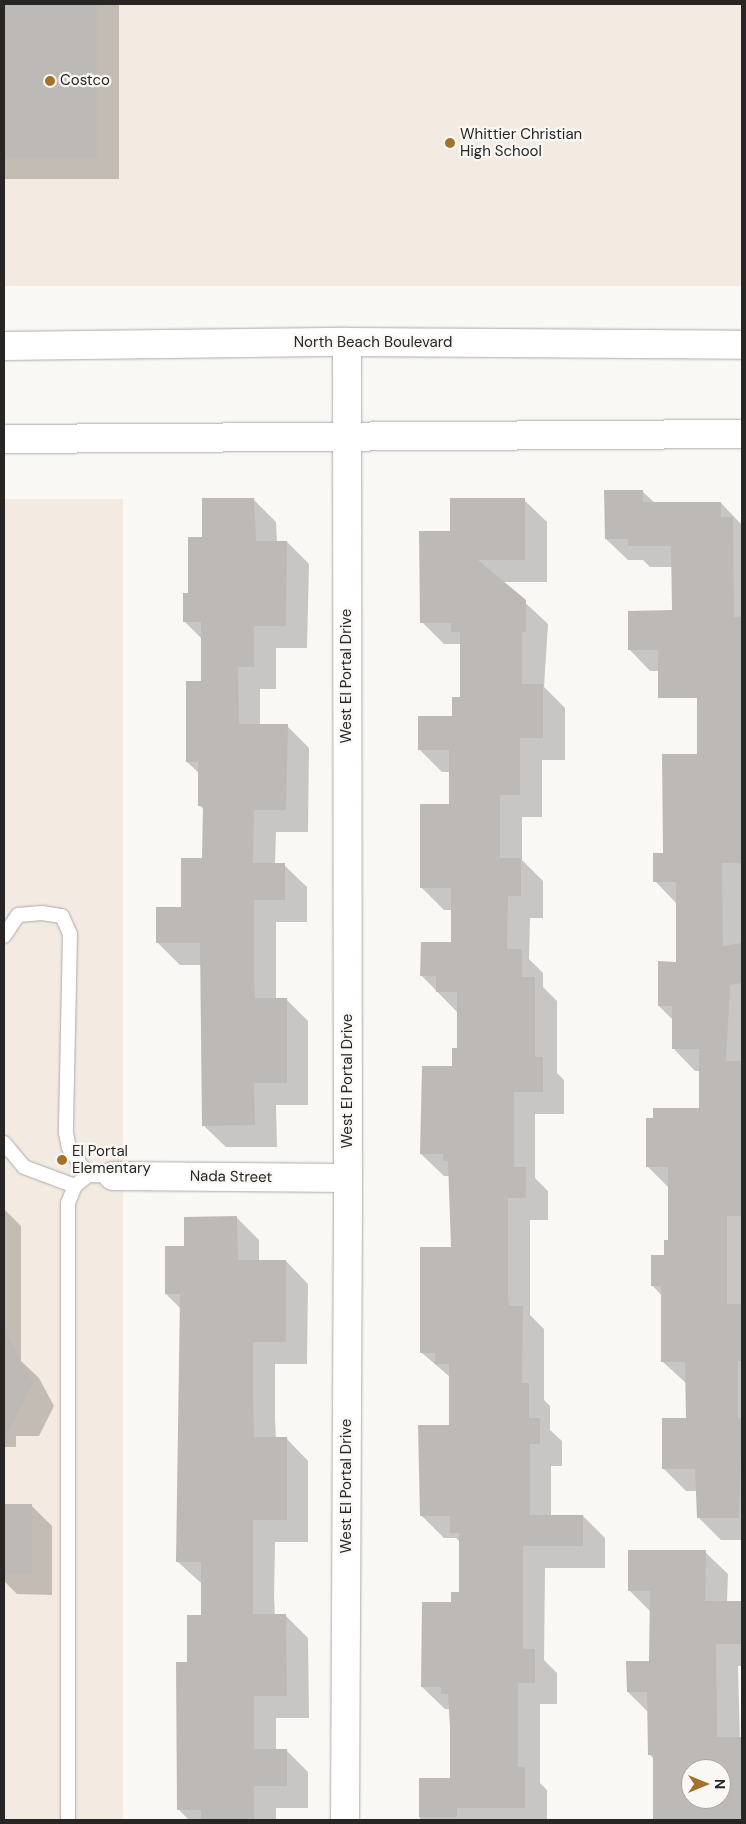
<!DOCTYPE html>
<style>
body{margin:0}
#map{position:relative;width:746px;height:1824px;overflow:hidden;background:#faf8f5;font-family:"DM Sans",sans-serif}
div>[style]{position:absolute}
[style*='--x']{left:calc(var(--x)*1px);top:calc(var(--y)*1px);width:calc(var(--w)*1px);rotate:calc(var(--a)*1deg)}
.built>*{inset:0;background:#f3ebe2;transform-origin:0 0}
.shadow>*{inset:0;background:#0003;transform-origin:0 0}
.building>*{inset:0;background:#bcb9b7;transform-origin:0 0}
.roads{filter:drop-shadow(0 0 1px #acaaa7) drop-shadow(0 0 1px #acaaa7)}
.lane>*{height:14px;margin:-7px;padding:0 7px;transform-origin:7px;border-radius:7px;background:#fff}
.street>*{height:28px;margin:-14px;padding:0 14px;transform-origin:14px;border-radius:14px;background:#fff}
.primary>*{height:28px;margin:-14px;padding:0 14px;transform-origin:14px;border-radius:14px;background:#fff}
.dots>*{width:14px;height:14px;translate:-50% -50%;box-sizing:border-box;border:2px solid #faf8f5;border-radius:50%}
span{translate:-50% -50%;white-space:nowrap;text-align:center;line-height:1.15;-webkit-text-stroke:4.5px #faf8f5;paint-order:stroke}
.poi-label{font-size:15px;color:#272625}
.left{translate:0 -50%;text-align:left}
.street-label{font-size:15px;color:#272625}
.frame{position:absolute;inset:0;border:5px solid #272625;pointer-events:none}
.north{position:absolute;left:681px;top:1759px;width:50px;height:50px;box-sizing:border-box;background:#faf8f5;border:1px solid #a6a4a2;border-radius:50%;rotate:90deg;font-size:14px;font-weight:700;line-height:20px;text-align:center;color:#272625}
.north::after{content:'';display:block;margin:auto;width:18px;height:22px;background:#a57029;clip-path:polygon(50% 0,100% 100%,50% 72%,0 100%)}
</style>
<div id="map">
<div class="built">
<i style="left:4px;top:4px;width:738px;height:282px"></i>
<i style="left:123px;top:499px;width:1321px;height:119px;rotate:90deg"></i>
</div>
<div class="shadow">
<i style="left:4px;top:4px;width:115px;height:175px"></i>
<i style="clip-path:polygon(642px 491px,655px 503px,721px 503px,742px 525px,742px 691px,681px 693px,659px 671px,650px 671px,629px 649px,673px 611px,672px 567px,650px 567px,643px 560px,628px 560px,606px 539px)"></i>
<i style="clip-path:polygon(254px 500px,276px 522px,277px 542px,287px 542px,309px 564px,307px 648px,276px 648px,276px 689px,260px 689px,260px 726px,287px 726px,309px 748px,308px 832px,276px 832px,275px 865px,284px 865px,307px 887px,307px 922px,276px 922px,276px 999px,286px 999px,308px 1021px,308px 1105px,276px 1105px,277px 1147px,226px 1147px,203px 1125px,202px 965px,180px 965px,158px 943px,182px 908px,203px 860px,204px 810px,200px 806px,200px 774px,187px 762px,202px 682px,202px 639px,185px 622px,189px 594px,203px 539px)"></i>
<i style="clip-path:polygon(524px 500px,547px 522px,547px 582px,503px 582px,548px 624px,544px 687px,565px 708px,565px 760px,542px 760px,542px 817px,522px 817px,522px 860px,543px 881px,543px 918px,530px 918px,529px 959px,543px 973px,543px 987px,557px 1001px,557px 1073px,564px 1080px,564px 1114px,535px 1114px,535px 1178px,548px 1191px,548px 1220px,530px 1220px,530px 1315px,544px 1329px,544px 1400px,550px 1406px,550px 1430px,562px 1441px,562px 1466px,551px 1466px,551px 1516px,583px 1516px,605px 1538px,605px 1568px,545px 1568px,544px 1660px,557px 1673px,557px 1704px,540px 1704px,540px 1783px,547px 1790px,547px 1820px,420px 1820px,421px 1779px,451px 1779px,451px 1709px,445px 1709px,422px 1687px,452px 1604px,460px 1593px,460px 1542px,456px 1538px,444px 1538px,422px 1516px,450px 1426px,450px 1377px,422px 1353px,452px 1248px,450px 1176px,444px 1176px,421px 1154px,453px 1067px,458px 1049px,458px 1013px,422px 976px,452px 943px,452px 910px,444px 910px,421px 887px,450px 805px,450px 772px,442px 772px,420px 750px,453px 717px,461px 699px,461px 644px,444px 644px,422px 622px,451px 532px)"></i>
<i style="clip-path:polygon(699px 719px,742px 719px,742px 1540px,721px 1540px,699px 1518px,697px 1491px,686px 1491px,664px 1469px,687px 1419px,687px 1384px,663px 1362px,662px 1296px,652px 1285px,670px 1241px,670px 1189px,648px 1167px,655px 1120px,700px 1110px,700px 1071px,695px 1071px,673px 1048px,673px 1020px,659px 1006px,677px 963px,677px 904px,655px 881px,699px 755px)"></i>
<i style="clip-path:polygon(4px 1209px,21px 1226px,21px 1361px,39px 1378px,54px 1406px,39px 1436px,16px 1436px,16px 1447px,4px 1447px)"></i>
<i style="clip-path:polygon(237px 1218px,259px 1240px,259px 1261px,286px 1261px,308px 1284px,307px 1364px,275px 1364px,275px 1419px,276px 1438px,286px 1438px,308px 1461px,308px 1542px,275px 1542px,274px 1597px,275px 1616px,286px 1616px,308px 1638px,309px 1718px,276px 1718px,276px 1750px,286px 1750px,308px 1772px,308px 1808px,276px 1808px,276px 1820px,189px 1820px,178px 1809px,188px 1663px,202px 1617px,202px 1584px,178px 1562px,181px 1309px,166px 1294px,186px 1248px)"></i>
<i style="clip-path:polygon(4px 1505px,31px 1505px,52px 1526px,52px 1595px,17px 1594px,4px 1581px)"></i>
<i style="clip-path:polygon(evenodd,705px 1552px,728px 1574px,727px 1602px,742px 1602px,742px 1666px,738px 1666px,742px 1820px,654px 1820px,654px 1759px,649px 1754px,649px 1713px,628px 1692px,650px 1662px,651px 1612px,629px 1590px,705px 1552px,691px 1769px,721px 1769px,721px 1799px,691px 1799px,691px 1769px)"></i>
</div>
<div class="building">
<i style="left:4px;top:4px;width:93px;height:154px"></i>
<i style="clip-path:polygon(604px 490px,643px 490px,643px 502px,721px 502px,721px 517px,733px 517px,734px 617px,742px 617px,742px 863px,722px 863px,723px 946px,742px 943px,742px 983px,730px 985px,726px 1061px,742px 1061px,742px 1216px,727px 1216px,727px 1304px,742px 1304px,742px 1361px,738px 1361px,738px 1418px,742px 1418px,739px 1518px,697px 1518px,695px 1469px,662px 1469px,662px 1418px,686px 1418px,685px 1362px,661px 1362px,661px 1286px,651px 1286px,651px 1255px,664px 1255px,664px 1240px,668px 1240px,668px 1167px,646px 1167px,646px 1118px,653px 1118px,653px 1108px,699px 1108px,699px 1049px,672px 1049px,672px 1006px,658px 1006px,658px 961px,676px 962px,676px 882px,653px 882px,653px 853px,663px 853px,662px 754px,697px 754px,697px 698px,658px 698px,658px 650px,628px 650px,628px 611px,672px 610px,671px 546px,628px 546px,628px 539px,605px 539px)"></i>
<i style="clip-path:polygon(202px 498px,254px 498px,256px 541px,287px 541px,286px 626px,254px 626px,254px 667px,238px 667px,239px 724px,288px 724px,286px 810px,254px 810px,253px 863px,285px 863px,285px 900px,254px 900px,254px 979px,255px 998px,287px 998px,287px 1083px,254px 1083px,255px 1125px,202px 1126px,200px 943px,156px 943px,156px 907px,181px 907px,181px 858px,202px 858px,203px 806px,198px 806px,198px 762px,186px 762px,186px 681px,201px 681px,201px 622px,183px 622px,183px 593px,188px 593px,188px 537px,202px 537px)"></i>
<i style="clip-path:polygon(450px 498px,525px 498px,525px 560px,478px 560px,526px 600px,526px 632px,522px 632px,522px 684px,543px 684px,543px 738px,520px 738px,520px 795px,500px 795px,500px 858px,521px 858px,521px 896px,508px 896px,507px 949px,522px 949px,522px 977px,535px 977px,535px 1057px,543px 1057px,543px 1092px,514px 1092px,514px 1167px,526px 1167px,526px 1198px,508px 1198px,508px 1296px,509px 1306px,523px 1306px,522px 1383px,529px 1383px,529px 1418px,540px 1418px,540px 1444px,530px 1444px,530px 1515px,583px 1515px,583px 1546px,523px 1546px,523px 1649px,535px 1649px,535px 1683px,518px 1683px,518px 1767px,525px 1767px,525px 1808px,457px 1808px,457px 1817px,419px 1817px,419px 1778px,450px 1778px,450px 1727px,448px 1694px,441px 1694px,441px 1687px,421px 1687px,422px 1602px,451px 1602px,451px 1592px,459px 1592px,459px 1533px,450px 1533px,450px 1516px,420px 1516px,418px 1425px,449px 1425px,449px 1364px,435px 1364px,435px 1353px,420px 1353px,420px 1247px,451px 1247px,448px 1161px,443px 1161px,443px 1154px,420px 1154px,422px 1066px,452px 1066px,452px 1048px,457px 1048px,457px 992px,436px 992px,436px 976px,420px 976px,421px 942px,451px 942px,451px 888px,420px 888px,420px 804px,449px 804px,449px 750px,418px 750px,418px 716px,452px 716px,452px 697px,460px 697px,460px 632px,451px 632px,451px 623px,420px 623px,419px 531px,450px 531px)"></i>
<i style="clip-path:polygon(237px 1216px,238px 1260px,286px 1260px,286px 1342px,253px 1342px,253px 1396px,254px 1437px,287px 1437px,287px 1520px,253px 1520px,253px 1614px,286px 1614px,287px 1696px,254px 1696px,254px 1749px,287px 1749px,287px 1786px,254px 1786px,254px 1820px,201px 1820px,201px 1810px,177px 1810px,176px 1662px,187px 1662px,187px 1615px,201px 1615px,201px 1562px,176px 1562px,180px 1294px,165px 1294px,165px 1246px,184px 1246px,184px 1217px)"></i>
<i style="clip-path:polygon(4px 1331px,33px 1383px,4px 1439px)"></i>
<i style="left:4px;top:1504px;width:28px;height:70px"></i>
<i style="clip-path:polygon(evenodd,628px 1550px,706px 1550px,705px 1601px,742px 1601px,742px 1644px,716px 1644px,717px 1737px,742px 1737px,742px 1820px,653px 1820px,653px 1755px,648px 1755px,647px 1692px,627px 1692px,626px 1661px,649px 1661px,650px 1591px,628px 1591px,628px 1550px,691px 1769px,721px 1769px,721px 1799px,691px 1799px,691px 1769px)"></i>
</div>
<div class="roads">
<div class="lane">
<i style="--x:4;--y:936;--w:25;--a:-56"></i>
<i style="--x:18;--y:915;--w:24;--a:-5"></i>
<i style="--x:42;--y:913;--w:20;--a:9"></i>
<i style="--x:62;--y:916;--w:20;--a:66"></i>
<i style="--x:70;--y:934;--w:199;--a:91.2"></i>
<i style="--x:66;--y:1133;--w:15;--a:79"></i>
<i style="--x:69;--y:1148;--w:33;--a:55"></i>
<i style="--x:4;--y:1143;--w:31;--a:50"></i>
<i style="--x:24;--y:1167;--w:54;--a:20.4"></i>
<i style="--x:68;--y:1820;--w:617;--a:-90"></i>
<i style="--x:68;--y:1203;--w:18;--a:-68"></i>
<i style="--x:75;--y:1186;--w:17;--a:-40"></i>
<i style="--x:88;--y:1175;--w:25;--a:2"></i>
</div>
<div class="street">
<i style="--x:113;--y:1176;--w:235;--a:0.5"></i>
<i style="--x:345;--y:1820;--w:611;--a:-89.72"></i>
<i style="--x:348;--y:1209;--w:867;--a:-90.07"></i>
</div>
<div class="primary">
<i style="--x:4;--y:346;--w:343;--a:-0.7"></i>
<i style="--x:347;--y:342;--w:395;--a:0.4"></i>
<i style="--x:4;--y:439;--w:738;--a:-0.39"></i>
</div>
</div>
<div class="dots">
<i style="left:50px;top:81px;background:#a57029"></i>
<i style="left:450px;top:143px;background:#a57029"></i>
<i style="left:62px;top:1160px;background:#a57029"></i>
</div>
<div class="poi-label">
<span class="left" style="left:60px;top:81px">Costco</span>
<span class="left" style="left:460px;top:143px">Whittier Christian<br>High School</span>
<span class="left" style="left:72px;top:1160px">El Portal<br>Elementary</span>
</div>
<div class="street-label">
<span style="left:373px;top:343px">North Beach Boulevard</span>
<span style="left:347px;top:676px;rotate:-90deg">West El Portal Drive</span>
<span style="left:348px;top:1081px;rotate:-90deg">West El Portal Drive</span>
<span style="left:231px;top:1177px;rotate:1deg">Nada Street</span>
<span style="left:347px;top:1486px;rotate:-90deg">West El Portal Drive</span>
</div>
<div class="frame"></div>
<div class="north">N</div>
</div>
